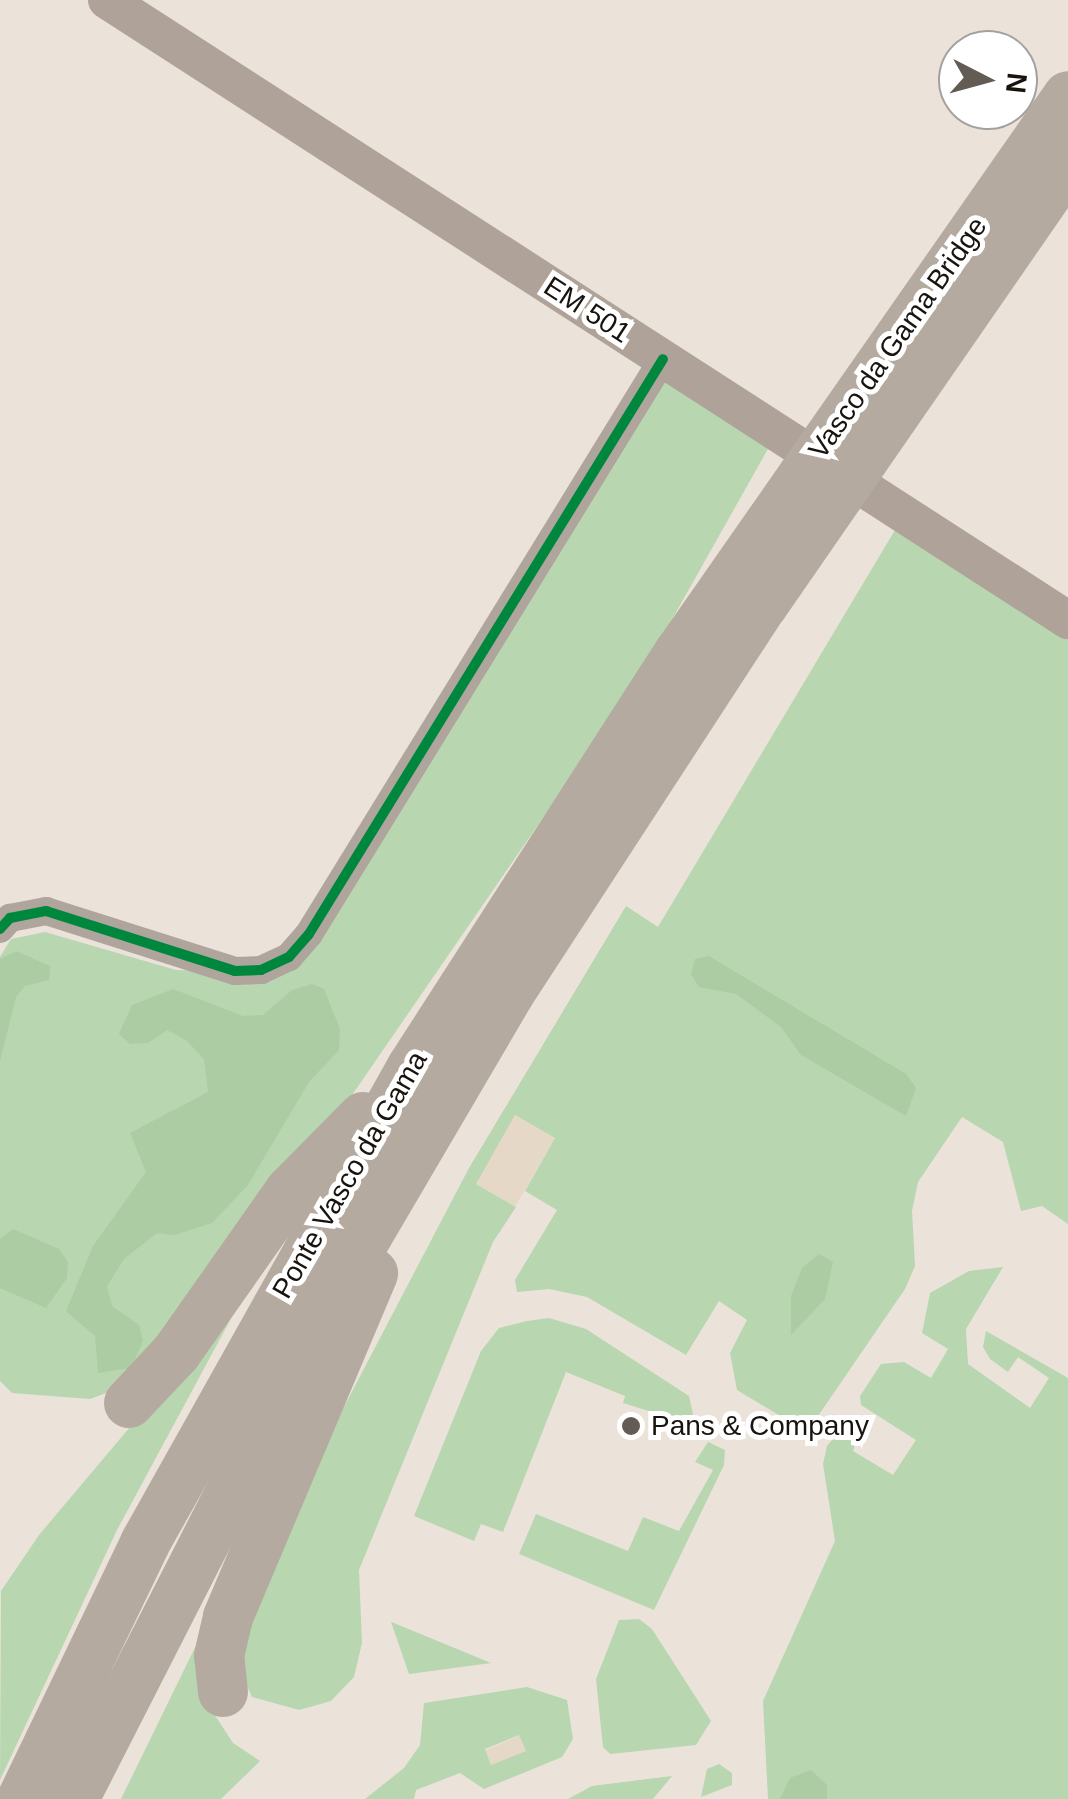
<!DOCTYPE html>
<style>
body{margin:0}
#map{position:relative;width:1068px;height:1799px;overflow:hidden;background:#ebe3d9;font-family:Helvetica,sans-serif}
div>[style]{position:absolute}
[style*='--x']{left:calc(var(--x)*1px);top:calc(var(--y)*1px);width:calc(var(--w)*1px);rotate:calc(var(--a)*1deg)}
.built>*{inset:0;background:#e6d8c7;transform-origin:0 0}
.green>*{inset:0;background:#b8d6b0}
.forest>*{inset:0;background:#accca4}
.minor>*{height:28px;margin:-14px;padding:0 14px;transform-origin:14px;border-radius:14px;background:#afa59c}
.secondary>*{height:38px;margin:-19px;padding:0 19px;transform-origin:19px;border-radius:19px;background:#afa298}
.motorway>*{height:50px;margin:-25px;padding:0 25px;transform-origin:25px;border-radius:25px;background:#b5aa9f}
.cycleway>*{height:10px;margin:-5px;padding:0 5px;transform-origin:5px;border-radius:5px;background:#00873e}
.dots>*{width:28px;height:28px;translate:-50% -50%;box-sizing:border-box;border:5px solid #fff;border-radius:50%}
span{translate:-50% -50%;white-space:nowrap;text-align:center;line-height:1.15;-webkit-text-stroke:10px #fff;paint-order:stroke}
.street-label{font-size:28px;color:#18130d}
.poi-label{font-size:28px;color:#18130d}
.left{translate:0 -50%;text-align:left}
.north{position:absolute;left:938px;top:30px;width:100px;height:100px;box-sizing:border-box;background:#fff;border:2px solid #a3a19e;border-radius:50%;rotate:96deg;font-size:28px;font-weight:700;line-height:40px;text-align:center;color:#18130d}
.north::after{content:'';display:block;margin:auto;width:35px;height:45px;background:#625c54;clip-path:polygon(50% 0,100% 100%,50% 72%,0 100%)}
</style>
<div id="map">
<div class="built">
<i style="left:515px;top:1115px;width:46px;height:79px;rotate:30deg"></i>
<i style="left:520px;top:1735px;width:17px;height:38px;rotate:66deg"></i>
</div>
<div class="green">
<i style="clip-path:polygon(663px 359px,778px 431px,639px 678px,339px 1114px,130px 1384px,90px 1399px,12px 1393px,0 1381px,0 957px,11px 939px,45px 932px,176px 970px,235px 971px,289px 957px)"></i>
<i style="clip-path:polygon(895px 530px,1068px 640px,1068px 1224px,1042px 1206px,1021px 1211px,1003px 1142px,962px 1117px,918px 1182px,912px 1211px,915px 1266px,905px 1289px,818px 1416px,797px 1426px,737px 1390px,730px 1353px,747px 1320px,719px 1301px,686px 1355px,587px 1297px,549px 1289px,517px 1292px,515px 1280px,557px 1210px,525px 1191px,555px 1138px,515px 1115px,476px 1184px,516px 1207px,493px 1242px,359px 1570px,362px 1643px,354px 1677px,331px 1701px,299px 1710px,252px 1697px,243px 1677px,241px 1634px,335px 1424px,469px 1168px,626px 906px,658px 927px)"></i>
<i style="clip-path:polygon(1003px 1267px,966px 1329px,968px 1364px,1030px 1408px,1049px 1378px,1018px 1357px,1008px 1372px,990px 1359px,983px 1347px,986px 1331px,1068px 1378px,1068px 1799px,768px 1799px,763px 1701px,835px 1541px,823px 1464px,827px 1446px,837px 1434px,860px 1431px,853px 1451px,893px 1475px,916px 1440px,861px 1405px,860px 1396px,881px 1364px,904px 1362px,931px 1378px,948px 1349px,922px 1333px,930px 1293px,969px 1271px)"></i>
<i style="clip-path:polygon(248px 1287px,117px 1530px,0 1780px,1px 1591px,39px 1535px)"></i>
<i style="clip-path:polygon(527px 1321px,549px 1318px,586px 1329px,689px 1396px,693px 1414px,687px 1430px,681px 1421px,623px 1403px,625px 1396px,566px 1372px,503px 1532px,481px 1524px,474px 1541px,414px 1516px,481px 1351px,499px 1328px)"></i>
<i style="clip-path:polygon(708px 1442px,725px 1450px,724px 1465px,654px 1610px,519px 1554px,536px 1514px,628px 1551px,643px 1517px,679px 1531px,713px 1470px,695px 1462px)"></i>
<i style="clip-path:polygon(225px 1586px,207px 1703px,233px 1743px,260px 1761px,221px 1799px,121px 1799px)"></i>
<i style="clip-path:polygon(639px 1619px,652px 1629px,711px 1721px,696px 1745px,610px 1754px,603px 1747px,596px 1679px,619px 1620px)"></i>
<i style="clip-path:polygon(391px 1622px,394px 1623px,491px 1663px,409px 1674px)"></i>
<i style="clip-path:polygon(evenodd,527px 1687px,567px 1700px,573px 1739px,562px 1757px,484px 1789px,460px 1773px,416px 1790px,414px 1799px,365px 1799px,404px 1768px,420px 1745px,424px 1703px,527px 1687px,519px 1735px,526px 1751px,491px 1765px,485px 1749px,519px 1735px)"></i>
<i style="clip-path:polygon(719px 1764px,732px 1773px,732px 1785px,701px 1797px,707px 1769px)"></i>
<i style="clip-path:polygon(672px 1776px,653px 1799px,568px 1799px,592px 1786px)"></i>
</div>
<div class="forest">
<i style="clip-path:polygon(16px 951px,50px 966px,49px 980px,25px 986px,16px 997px,0 1061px,0 959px)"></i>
<i style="clip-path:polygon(709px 956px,906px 1074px,916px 1088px,906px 1116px,801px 1055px,781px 1027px,736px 994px,699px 987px,691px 974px,695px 959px)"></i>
<i style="clip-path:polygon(312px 984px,324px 989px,340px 1029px,339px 1050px,309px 1082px,248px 1185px,212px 1223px,175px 1235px,157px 1233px,124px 1259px,107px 1286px,112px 1306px,139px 1325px,143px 1341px,131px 1368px,98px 1373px,95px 1336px,66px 1311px,93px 1246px,146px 1172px,130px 1133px,208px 1092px,204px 1059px,186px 1040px,167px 1030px,148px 1043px,130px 1044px,119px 1034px,132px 1005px,173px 989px,243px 1016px,263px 1015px,292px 990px)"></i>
<i style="clip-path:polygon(13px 1229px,59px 1249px,68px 1262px,67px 1278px,46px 1308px,0 1288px,0 1239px)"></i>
<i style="clip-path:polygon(819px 1254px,833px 1262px,825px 1299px,791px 1335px,791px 1296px,802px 1268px)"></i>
<i style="clip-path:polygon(811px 1770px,827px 1785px,827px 1799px,780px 1799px,790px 1778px)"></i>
</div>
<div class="minor">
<i style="--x:0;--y:929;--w:15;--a:-48"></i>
<i style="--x:10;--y:918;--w:37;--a:-11"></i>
<i style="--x:46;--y:911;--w:198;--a:17.6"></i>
<i style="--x:235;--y:971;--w:26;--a:-2"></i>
<i style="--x:261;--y:970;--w:31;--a:-25"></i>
<i style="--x:289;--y:957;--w:30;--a:-49"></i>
<i style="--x:309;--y:934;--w:675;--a:-58.38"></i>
</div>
<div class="secondary">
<i style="--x:107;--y:0;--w:1144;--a:32.83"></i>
</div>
<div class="motorway">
<i style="--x:129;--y:1403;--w:69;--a:-46.8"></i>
<i style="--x:176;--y:1353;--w:198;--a:-54.9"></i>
<i style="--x:290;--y:1191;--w:104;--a:-45.4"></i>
<i style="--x:223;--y:1692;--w:36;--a:-96"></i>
<i style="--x:219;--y:1656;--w:40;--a:-77"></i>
<i style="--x:228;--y:1617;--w:373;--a:-67.1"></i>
<i style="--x:22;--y:1799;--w:284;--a:-64.3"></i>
<i style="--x:145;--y:1543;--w:546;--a:-60.71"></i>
<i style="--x:412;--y:1067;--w:493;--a:-57.2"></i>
<i style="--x:679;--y:653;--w:679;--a:-55.07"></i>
<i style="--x:74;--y:1799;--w:546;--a:-62.97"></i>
<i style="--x:322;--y:1313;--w:370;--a:-59.6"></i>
<i style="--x:509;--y:994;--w:465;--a:-56.9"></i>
<i style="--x:763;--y:605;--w:536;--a:-55.33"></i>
</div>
<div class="cycleway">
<i style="--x:0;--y:929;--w:15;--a:-48"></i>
<i style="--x:10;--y:918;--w:37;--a:-11"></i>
<i style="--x:46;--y:911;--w:198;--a:17.6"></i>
<i style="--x:235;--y:971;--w:26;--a:-2"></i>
<i style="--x:261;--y:970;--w:31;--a:-25"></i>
<i style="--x:289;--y:957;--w:30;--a:-49"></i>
<i style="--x:309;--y:934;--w:675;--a:-58.38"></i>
</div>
<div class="dots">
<i style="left:631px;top:1426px;background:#625c54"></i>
</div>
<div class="street-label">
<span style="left:587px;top:310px;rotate:33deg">EM 501</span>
<span style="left:898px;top:338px;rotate:-55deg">Vasco da Gama Bridge</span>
<span style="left:350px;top:1175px;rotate:-60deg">Ponte Vasco da Gama</span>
</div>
<div class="poi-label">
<span class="left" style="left:651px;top:1426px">Pans &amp; Company</span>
</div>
<div class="north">N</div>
</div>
